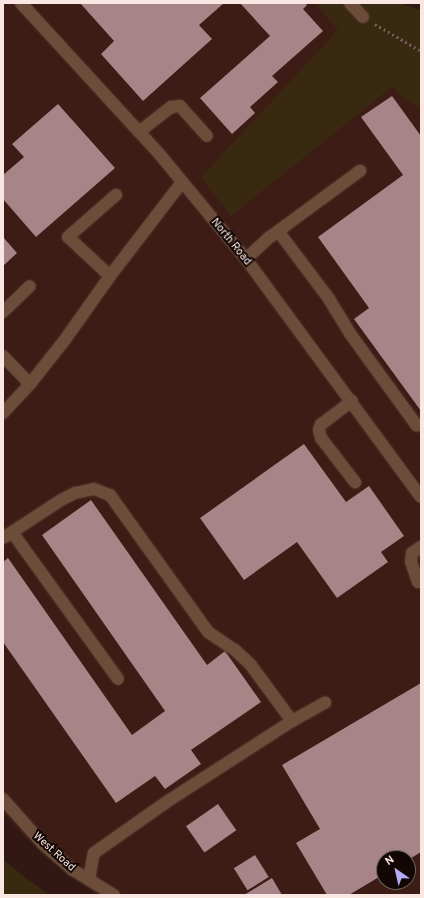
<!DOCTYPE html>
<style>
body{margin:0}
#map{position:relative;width:424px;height:898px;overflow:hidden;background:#321813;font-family:Overpass,sans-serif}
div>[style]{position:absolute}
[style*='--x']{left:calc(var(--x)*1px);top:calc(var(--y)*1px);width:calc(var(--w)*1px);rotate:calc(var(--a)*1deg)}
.built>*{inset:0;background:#3c1c14}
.green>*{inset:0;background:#392911}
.building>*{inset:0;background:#a68487;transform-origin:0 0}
.path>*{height:2.5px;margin-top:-1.25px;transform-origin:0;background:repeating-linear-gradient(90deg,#765e5a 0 2px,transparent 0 5px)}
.roads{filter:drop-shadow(0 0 1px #4e3530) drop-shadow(0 0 1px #4e3530)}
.minor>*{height:12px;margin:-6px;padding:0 6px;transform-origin:6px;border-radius:6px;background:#6b4d39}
span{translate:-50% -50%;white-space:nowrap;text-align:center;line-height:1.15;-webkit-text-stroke:4px #120705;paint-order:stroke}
.street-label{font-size:11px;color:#fae7e3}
.frame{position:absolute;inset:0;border:4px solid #fae7e3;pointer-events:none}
.north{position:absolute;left:376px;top:850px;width:40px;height:40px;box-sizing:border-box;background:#120705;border:1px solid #6f615e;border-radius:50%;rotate:326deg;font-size:11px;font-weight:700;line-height:16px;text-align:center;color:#fae7e3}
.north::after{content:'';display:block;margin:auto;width:14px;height:18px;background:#b4acf9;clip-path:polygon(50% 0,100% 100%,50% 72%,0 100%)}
</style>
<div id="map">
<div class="built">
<i style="clip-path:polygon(evenodd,3px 3px,315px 3px,401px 97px,421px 109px,421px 895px,98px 895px,46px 857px,3px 814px,3px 3px,384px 858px,408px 858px,408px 882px,384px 882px,384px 858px)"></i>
</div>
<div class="green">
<i style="clip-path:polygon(315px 3px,397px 3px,421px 10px,421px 109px,401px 97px,392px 87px,231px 216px,201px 177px,338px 30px)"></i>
<i style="clip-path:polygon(3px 860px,26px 878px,49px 895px,3px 895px)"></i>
</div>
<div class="building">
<i style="clip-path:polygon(80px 3px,224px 3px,199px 25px,212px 39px,143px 101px,101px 54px,114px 41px)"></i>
<i style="clip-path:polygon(240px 3px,305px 3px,307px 5px,303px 9px,323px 31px,272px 76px,278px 82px,250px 107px,255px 113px,232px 134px,200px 98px,270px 36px)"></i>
<i style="clip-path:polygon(392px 96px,421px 136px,421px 411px,354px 319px,369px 308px,318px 237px,403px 175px,361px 117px)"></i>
<i style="clip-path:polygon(58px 104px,115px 168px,36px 237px,3px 199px,3px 175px,24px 157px,12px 144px)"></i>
<i style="clip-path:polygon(3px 237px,17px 253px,3px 266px)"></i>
<i style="clip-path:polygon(304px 444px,346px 502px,369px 486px,404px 536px,381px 552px,388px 562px,337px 598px,297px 542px,244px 580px,200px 518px)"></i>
<i style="clip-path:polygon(91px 500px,207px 665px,225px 651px,261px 702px,191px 750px,201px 764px,165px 789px,155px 776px,116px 803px,3px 642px,3px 562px,8px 558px,132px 735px,165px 711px,42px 535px)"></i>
<i style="clip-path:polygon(421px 683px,421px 852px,408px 860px,408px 858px,384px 858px,384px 874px,349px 895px,327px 895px,296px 843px,320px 829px,282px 765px)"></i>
<i style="left:218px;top:804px;width:32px;height:39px;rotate:55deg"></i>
<i style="left:255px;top:855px;width:26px;height:25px;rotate:58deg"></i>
<i style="clip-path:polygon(272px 878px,282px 895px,244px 895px)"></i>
</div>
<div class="path">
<i style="--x:375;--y:24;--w:53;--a:30.4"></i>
</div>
<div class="roads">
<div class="minor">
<i style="--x:21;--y:3;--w:207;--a:47.5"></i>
<i style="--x:161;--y:156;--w:134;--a:50.5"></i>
<i style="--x:246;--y:259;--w:295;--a:53.7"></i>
<i style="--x:350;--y:3;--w:19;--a:47"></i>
<i style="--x:139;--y:132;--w:41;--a:-38"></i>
<i style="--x:171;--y:107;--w:9;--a:-6"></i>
<i style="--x:180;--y:106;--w:40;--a:48"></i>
<i style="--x:278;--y:231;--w:85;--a:53.1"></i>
<i style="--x:329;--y:299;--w:42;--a:58.6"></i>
<i style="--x:351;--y:335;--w:112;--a:54"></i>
<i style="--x:246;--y:259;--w:33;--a:-43"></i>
<i style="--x:270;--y:237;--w:112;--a:-36.3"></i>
<i style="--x:110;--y:276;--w:57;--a:-137.1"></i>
<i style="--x:68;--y:237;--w:64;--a:-41.2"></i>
<i style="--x:3;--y:312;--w:37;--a:-44"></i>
<i style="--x:3;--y:356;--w:39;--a:46"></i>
<i style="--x:352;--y:401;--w:39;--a:143"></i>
<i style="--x:321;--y:424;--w:6;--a:108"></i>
<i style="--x:319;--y:430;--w:8;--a:76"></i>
<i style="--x:321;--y:438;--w:56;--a:52.3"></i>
<i style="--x:3;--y:413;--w:40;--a:-47"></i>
<i style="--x:30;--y:384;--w:55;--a:-51.7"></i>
<i style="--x:64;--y:341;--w:80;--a:-54.7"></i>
<i style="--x:110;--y:276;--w:118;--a:-52.5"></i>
<i style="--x:12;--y:532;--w:181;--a:54.2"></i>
<i style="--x:3;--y:538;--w:69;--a:-33.2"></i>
<i style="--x:61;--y:500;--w:16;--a:-27"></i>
<i style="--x:75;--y:493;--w:19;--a:-12"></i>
<i style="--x:94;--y:489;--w:17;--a:21"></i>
<i style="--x:110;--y:495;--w:168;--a:54.4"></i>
<i style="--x:208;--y:632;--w:32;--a:34"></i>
<i style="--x:235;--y:650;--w:21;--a:43"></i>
<i style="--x:250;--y:664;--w:71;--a:53.6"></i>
<i style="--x:418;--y:582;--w:21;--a:-109"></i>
<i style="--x:411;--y:562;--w:9;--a:-84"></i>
<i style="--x:412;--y:553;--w:11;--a:-34"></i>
<i style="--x:3;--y:799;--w:60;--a:48.4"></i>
<i style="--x:43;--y:844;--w:40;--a:41"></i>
<i style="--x:73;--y:870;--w:48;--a:31.4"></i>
<i style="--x:89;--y:880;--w:27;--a:-80"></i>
<i style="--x:94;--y:853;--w:90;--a:-35.1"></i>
<i style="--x:168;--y:801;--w:148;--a:-32.8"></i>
<i style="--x:292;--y:721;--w:38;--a:-29"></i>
</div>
</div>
<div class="street-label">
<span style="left:231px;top:242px;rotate:51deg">North Road</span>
<span style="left:54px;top:852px;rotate:42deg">West Road</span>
</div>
<div class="frame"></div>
<div class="north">N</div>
</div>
